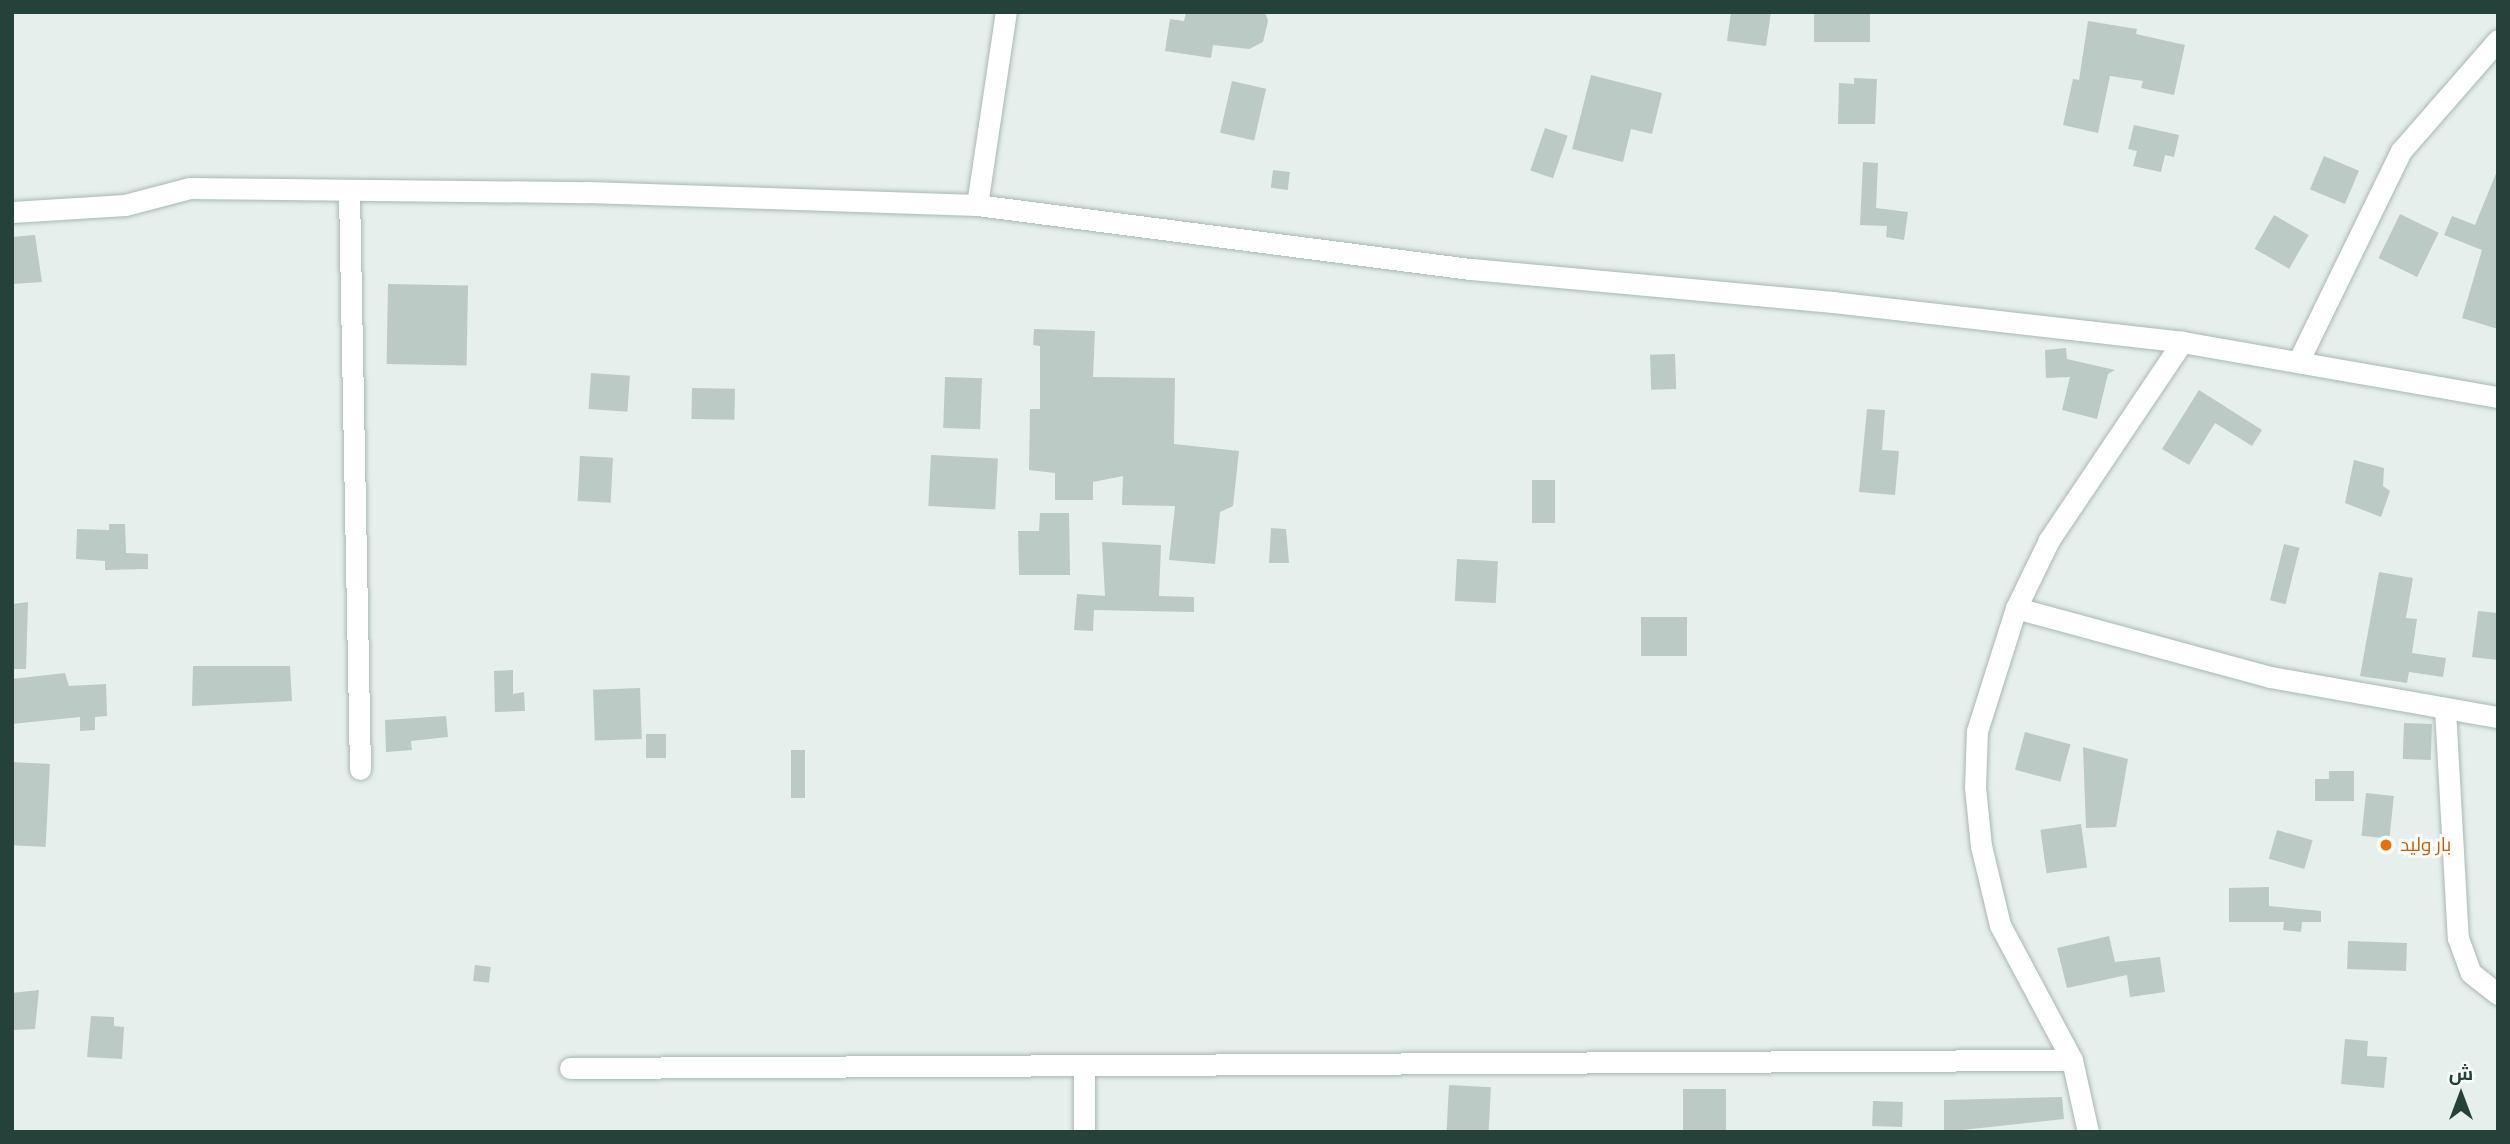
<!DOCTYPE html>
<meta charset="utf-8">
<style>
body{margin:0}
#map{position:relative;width:2510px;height:1144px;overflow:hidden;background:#e6efeb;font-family:"Roboto Condensed",Cairo,sans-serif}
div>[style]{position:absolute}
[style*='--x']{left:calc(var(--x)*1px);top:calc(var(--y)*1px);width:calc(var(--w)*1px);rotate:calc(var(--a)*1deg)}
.building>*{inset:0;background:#bbcac4;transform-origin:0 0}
.roads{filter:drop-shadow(0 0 2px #a8b8b2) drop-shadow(0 0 2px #a8b8b2)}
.minor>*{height:21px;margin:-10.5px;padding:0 10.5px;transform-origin:10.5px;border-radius:10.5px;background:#fff}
.dots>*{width:19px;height:19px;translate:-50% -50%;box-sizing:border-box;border:4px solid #f7fbf9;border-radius:50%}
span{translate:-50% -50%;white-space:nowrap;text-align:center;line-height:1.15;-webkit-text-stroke:6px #f7fbf9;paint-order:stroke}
.food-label{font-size:19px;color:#c56008}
.left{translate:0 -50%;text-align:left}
.frame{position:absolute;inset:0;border:14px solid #24423a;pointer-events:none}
.north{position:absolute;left:2426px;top:1060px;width:70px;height:70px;-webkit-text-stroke:5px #f7fbf9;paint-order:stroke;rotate:0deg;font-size:19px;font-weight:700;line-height:28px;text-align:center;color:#24423a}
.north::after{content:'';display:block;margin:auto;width:24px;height:32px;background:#24423a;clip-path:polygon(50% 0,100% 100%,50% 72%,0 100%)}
</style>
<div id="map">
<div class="building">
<i style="clip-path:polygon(1186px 12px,1265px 12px,1268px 21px,1263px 42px,1249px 49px,1213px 45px,1211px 58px,1165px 51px,1170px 19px,1184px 21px)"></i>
<i style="clip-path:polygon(1731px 12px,1771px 12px,1766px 46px,1727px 41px)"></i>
<i style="left:1814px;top:12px;width:56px;height:30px"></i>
<i style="clip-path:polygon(2088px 21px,2137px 29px,2136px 34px,2185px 45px,2174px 95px,2141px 88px,2143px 81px,2110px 76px,2098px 133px,2063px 125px,2073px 79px,2079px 80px)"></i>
<i style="clip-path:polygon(1591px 75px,1662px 93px,1652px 134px,1631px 129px,1623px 162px,1572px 149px)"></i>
<i style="clip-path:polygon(1854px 78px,1877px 79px,1875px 124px,1838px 124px,1839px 83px,1854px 84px)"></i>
<i style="left:1232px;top:81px;width:35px;height:53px;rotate:13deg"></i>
<i style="clip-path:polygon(2134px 125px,2179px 135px,2174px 157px,2165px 155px,2161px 172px,2133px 166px,2137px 151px,2128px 149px)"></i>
<i style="left:1545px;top:128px;width:24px;height:45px;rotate:19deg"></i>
<i style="left:2324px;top:156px;width:38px;height:36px;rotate:23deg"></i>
<i style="clip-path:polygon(1863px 162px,1878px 163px,1876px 208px,1908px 212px,1904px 240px,1886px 237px,1887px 226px,1860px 225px)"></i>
<i style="left:1273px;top:170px;width:17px;height:18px;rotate:7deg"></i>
<i style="clip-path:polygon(2497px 171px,2498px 171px,2498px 329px,2462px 318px,2482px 250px,2444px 235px,2452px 216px,2475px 225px)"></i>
<i style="left:2400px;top:214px;width:43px;height:49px;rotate:26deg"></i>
<i style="left:2274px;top:215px;width:40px;height:39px;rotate:30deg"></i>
<i style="clip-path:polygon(35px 235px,42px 282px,12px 284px,12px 237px)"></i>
<i style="left:388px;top:284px;width:80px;height:80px;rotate:1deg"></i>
<i style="clip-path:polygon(1034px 329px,1095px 331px,1093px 377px,1175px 378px,1174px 444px,1239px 451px,1233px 506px,1220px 512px,1215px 564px,1169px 560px,1175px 506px,1122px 505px,1123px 476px,1093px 482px,1093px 500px,1055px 500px,1055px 473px,1029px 470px,1030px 409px,1040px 409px,1040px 346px,1033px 345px)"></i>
<i style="clip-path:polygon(2066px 348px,2067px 359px,2115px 370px,2108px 374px,2097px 419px,2062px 410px,2070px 377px,2046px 378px,2045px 350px)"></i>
<i style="left:1675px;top:354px;width:35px;height:25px;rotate:88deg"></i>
<i style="left:591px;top:373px;width:39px;height:36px;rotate:4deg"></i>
<i style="left:945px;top:377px;width:37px;height:51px;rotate:2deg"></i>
<i style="left:692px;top:388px;width:43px;height:31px;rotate:1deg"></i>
<i style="clip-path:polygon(2199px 390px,2262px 430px,2252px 446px,2215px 423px,2189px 465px,2162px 449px)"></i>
<i style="clip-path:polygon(1867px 409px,1885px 410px,1882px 450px,1899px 451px,1895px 495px,1859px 492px)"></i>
<i style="left:931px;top:455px;width:67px;height:51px;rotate:3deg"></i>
<i style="left:580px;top:456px;width:33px;height:45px;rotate:3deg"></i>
<i style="clip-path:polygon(2354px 460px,2384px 468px,2383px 486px,2390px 491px,2381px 517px,2345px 503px)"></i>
<i style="left:1532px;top:480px;width:23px;height:43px"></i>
<i style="clip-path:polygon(1040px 513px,1069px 513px,1070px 575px,1019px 575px,1018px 531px,1039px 531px)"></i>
<i style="clip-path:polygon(109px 524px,125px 524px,126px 553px,148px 554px,148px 569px,105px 570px,105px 561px,76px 559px,77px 529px,109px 530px)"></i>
<i style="clip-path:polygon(1271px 528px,1286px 529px,1289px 563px,1269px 563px)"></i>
<i style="clip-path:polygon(1102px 542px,1161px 545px,1159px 596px,1194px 597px,1194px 612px,1094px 610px,1093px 631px,1074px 630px,1077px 594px,1105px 596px)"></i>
<i style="left:2284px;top:544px;width:16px;height:58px;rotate:14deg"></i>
<i style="left:1457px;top:559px;width:41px;height:42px;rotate:3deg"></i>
<i style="clip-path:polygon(2379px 572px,2413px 578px,2406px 618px,2417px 619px,2412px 653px,2446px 658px,2443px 677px,2409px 672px,2407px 683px,2360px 676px)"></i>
<i style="clip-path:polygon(28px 602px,26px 669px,12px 669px,12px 604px)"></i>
<i style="clip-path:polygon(2478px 611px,2498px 613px,2498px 660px,2472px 657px)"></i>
<i style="left:1641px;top:617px;width:46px;height:39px"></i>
<i style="clip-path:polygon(193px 666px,290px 666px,292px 701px,192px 706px)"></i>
<i style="clip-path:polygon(513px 670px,513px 694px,524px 692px,525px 711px,495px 712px,494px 671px)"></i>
<i style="clip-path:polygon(65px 673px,69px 686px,106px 684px,107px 716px,95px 717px,95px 730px,80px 731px,80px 717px,12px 724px,12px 679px)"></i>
<i style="left:640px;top:688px;width:51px;height:47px;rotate:88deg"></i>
<i style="clip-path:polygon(446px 716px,448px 737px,411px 741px,412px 750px,386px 752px,385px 720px)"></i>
<i style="left:2404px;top:723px;width:28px;height:36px;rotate:2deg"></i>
<i style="left:2025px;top:732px;width:47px;height:39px;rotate:15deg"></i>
<i style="left:646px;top:734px;width:20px;height:24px"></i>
<i style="clip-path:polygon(2083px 747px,2128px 759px,2116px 827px,2086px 828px)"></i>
<i style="left:791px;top:750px;width:14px;height:48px"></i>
<i style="left:12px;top:762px;width:38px;height:83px;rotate:3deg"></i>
<i style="clip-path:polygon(2329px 771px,2354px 771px,2354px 801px,2315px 801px,2315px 779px,2329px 779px)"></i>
<i style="left:2366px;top:793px;width:28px;height:43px;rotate:6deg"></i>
<i style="left:2081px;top:824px;width:44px;height:41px;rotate:82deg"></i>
<i style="left:2277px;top:830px;width:37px;height:30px;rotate:16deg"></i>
<i style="clip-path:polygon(2269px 887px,2269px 906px,2321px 911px,2321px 922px,2302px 922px,2301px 932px,2283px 930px,2284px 922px,2229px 922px,2229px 888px)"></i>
<i style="clip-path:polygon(2109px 936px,2115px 962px,2160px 957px,2165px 992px,2130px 997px,2127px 975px,2067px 988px,2057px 948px)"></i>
<i style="left:2348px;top:941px;width:59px;height:28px;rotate:2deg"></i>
<i style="left:475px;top:965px;width:16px;height:16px;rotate:7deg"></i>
<i style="clip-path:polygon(39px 990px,35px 1029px,12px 1030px,12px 993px)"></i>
<i style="clip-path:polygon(91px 1016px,114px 1017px,114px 1026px,124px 1027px,122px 1059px,87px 1057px)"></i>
<i style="clip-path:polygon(2345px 1039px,2368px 1041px,2367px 1056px,2387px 1057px,2384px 1088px,2341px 1084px)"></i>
<i style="left:1449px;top:1085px;width:42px;height:46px;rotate:3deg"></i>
<i style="left:1726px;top:1089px;width:43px;height:43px;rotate:90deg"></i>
<i style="clip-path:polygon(2062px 1097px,2064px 1119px,1944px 1132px,1944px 1100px)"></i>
<i style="left:1873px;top:1101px;width:30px;height:25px;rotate:2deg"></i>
</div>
<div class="roads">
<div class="minor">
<i style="--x:349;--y:192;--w:577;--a:88.91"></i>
<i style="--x:977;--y:205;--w:195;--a:-81.5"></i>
<i style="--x:12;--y:212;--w:113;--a:-3.5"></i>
<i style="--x:125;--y:205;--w:67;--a:-14.7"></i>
<i style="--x:190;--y:188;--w:398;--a:0.6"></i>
<i style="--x:588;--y:192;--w:389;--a:1.9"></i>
<i style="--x:977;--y:205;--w:498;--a:7.4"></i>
<i style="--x:1471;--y:269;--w:364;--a:5.2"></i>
<i style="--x:1833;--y:302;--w:351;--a:6.5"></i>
<i style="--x:2182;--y:342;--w:321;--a:9.9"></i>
<i style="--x:2298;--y:362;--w:235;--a:-64"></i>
<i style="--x:2401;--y:151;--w:147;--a:-48.9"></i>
<i style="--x:2016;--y:608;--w:263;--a:15.2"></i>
<i style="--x:2270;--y:677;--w:231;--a:10"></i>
<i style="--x:2445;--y:709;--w:229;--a:86.8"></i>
<i style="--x:2458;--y:938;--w:37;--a:70"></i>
<i style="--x:2471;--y:973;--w:34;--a:38"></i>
<i style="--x:570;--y:1068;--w:1502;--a:-0.31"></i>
<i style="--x:1084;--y:1132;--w:66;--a:-90"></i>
<i style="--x:2088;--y:1132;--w:74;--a:-102.5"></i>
<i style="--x:2072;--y:1060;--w:153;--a:-118.1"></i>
<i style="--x:2000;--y:925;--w:81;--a:-103.5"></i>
<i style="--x:1981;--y:846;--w:59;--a:-95.8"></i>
<i style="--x:1975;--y:787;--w:56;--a:-88"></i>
<i style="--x:1977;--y:731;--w:129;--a:-72.4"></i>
<i style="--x:2016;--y:608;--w:76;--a:-64.1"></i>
<i style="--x:2049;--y:540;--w:239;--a:-56.1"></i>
</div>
</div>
<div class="dots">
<i style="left:2386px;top:845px;background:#e8710a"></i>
</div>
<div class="food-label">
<span class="left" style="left:2400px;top:845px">بار وليد</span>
</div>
<div class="frame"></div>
<div class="north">ش</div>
</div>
